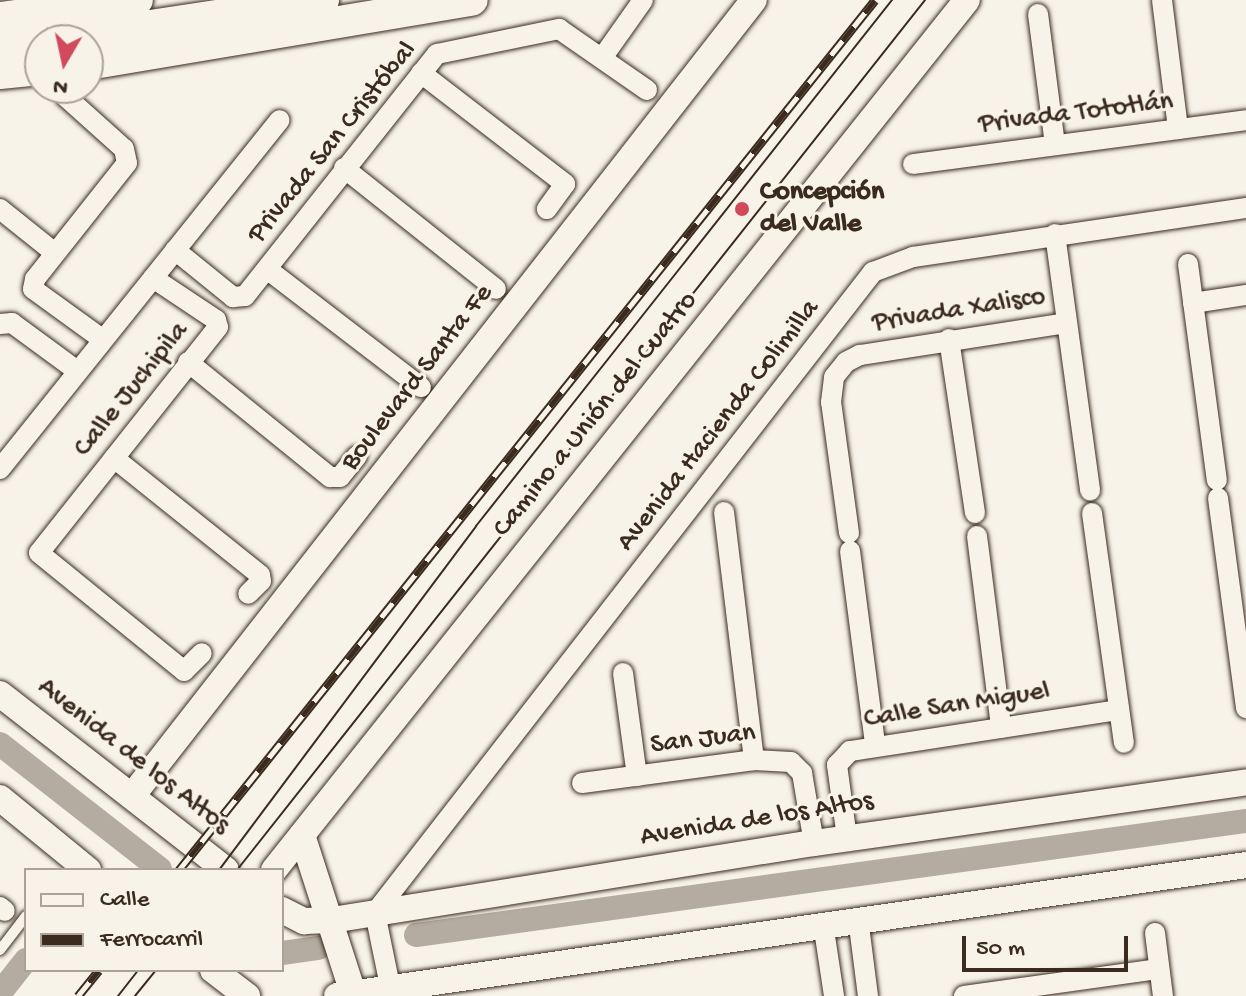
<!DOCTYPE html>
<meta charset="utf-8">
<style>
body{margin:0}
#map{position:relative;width:1246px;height:996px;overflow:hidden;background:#f7f3e8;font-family:"Gochi Hand",sans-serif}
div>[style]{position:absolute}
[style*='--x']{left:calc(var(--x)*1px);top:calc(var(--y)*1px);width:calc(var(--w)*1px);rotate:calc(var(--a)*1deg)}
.canal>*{height:24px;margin:-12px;padding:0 12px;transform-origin:12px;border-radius:12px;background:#b4aca0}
.roads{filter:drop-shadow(0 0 2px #3b2a1e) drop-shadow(0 0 2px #3b2a1e)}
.service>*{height:10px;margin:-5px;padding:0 5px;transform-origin:5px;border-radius:5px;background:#f7f3e8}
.minor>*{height:20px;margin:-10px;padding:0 10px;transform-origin:10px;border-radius:10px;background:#f7f3e8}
.tertiary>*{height:26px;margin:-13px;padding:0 13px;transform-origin:13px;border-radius:13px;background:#f7f3e8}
.primary>*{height:32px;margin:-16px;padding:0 16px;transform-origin:16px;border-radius:16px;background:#f7f3e8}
.tram>*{height:2px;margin:-1px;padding:0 1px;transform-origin:1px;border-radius:1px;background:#3b2a1e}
.rail>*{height:9px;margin-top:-4.5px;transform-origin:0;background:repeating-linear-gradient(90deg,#f7f3e8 0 18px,#3b2a1e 0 36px);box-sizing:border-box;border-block:2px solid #3b2a1e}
.dots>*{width:22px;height:22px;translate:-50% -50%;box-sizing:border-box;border:4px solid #f7f3e8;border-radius:50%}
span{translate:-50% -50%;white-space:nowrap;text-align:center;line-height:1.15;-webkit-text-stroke:6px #f7f3e8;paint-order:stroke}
.street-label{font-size:28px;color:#3b2a1e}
.poi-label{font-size:28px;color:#3b2a1e;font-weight:700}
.left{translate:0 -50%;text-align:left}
.legend{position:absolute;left:24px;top:868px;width:260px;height:104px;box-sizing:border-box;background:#f7f3e8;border:2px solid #aca397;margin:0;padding:10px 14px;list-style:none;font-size:24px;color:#3b2a1e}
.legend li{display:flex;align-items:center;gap:16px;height:40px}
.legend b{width:40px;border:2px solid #aca397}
.north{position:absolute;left:24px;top:24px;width:80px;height:80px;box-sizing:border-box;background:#f7f3e8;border:2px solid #aca397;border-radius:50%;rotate:189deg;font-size:22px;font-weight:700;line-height:32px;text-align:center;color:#3b2a1e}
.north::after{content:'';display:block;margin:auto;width:28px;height:36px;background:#d1495b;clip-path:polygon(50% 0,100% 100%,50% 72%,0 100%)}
.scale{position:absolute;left:962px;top:936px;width:166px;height:36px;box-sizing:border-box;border:4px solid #3b2a1e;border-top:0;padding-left:10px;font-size:24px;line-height:28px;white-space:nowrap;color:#3b2a1e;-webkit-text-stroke:6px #f7f3e8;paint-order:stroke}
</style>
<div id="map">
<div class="canal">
<i style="--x:0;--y:744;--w:203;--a:38"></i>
<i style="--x:416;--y:935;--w:838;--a:-7.82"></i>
<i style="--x:282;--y:953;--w:37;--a:-8"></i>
<i style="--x:0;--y:993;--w:42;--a:-51.8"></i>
</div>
<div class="roads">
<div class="service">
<i style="--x:0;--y:950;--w:43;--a:-52.6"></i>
</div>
<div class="minor">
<i style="--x:1162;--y:0;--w:130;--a:82.9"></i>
<i style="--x:1038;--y:14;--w:132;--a:82.6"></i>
<i style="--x:602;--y:58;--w:71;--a:-54.7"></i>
<i style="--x:421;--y:73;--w:182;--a:37.6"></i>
<i style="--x:565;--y:184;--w:31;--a:126"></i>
<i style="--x:65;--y:96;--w:79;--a:41.9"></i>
<i style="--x:124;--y:149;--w:14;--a:78"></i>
<i style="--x:127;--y:163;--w:148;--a:128.4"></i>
<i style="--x:35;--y:279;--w:10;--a:101"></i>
<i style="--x:33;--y:289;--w:85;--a:35.9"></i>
<i style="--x:913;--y:164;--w:336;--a:-7.5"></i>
<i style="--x:344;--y:168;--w:194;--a:38.5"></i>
<i style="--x:0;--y:209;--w:70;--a:38.7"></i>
<i style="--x:1055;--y:234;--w:259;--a:82.2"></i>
<i style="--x:175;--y:250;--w:75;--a:39"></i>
<i style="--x:233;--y:297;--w:12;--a:-5"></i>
<i style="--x:245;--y:296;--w:309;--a:-51.6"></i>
<i style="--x:437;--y:54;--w:125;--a:-11.6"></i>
<i style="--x:559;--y:29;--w:107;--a:34.7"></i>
<i style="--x:1188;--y:264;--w:218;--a:82.4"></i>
<i style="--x:267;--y:269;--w:194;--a:37.5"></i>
<i style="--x:153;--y:278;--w:76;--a:33.7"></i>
<i style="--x:216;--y:320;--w:7;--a:74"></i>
<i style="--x:218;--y:327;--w:288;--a:128.4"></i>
<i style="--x:39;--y:553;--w:187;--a:39.1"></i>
<i style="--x:184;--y:671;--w:25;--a:-45"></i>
<i style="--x:1193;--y:303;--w:54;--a:-8.6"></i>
<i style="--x:0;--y:324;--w:12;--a:-5"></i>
<i style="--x:12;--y:323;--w:79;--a:36.3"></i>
<i style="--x:949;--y:339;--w:176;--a:81.5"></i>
<i style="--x:188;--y:362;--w:183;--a:39"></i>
<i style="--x:330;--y:477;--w:10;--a:0"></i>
<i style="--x:340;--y:477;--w:27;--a:-51"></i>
<i style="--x:114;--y:458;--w:187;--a:38.7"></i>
<i style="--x:260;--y:575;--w:6;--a:81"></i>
<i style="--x:261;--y:581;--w:18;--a:135"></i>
<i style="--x:0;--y:469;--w:447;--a:-51.3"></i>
<i style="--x:1218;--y:498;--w:212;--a:82.4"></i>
<i style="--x:724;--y:512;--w:250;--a:83.1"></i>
<i style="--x:1092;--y:513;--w:232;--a:82.1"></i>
<i style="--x:849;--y:533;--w:132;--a:-97.8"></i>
<i style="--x:831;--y:402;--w:25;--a:-83"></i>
<i style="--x:834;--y:377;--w:19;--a:-51"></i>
<i style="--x:846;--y:362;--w:16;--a:-27"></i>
<i style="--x:860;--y:355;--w:208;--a:-8.8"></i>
<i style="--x:977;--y:536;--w:193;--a:82.8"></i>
<i style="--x:850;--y:551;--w:195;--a:82.6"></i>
<i style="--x:623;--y:673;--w:104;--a:82.3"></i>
<i style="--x:582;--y:783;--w:174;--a:-7.6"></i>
<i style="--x:754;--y:760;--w:37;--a:3"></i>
<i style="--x:791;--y:762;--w:16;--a:45"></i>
<i style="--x:802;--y:773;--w:71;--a:80.3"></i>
<i style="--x:847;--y:838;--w:74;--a:-97.8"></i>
<i style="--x:837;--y:765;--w:19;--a:-47"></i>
<i style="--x:850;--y:751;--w:272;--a:-8.7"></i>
<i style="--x:0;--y:907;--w:6;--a:39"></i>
<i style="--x:858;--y:918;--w:79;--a:82.7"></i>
<i style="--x:823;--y:923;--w:74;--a:81.4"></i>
<i style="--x:1155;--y:933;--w:64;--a:82.8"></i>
<i style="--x:400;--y:994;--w:13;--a:-141"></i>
<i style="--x:390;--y:986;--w:75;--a:-101.6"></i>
<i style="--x:375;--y:913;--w:812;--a:-52.16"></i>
<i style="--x:873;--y:272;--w:43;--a:-20.6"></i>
<i style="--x:913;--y:257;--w:337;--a:-8.4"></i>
<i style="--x:964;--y:996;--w:197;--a:-7.9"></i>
</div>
<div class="tertiary">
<i style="--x:0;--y:694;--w:286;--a:37.9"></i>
<i style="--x:132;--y:796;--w:1010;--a:-52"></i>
<i style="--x:0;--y:798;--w:114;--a:39.3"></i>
<i style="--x:302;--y:835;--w:166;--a:72.1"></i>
<i style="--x:274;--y:870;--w:1112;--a:-51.46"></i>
<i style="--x:282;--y:910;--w:25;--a:27"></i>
<i style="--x:304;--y:921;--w:28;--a:-2"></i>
<i style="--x:332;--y:920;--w:488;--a:-9.1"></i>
<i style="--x:814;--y:843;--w:436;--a:-8"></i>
<i style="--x:213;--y:970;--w:43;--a:37.4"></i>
<i style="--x:337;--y:996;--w:918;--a:-8.2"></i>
</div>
<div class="primary">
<i style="--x:0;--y:18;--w:138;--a:-7.5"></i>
<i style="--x:58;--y:40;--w:268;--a:-8.6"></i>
<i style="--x:0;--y:48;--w:40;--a:-8.5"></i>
<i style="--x:88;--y:64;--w:389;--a:-9.5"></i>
<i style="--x:0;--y:73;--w:40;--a:-5.7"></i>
</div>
</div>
<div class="tram">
<i style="--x:219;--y:870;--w:429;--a:-53.2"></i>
<i style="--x:476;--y:526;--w:671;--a:-51.66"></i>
<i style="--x:237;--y:870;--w:1109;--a:-51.66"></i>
<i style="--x:118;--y:996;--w:33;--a:-52"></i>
<i style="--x:135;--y:996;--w:33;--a:-51"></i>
</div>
<div class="rail">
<i style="--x:179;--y:870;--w:1114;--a:-51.34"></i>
<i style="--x:78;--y:996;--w:33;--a:-51"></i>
</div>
<div class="dots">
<i style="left:742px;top:209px;background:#d1495b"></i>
</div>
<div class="street-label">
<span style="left:1076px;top:114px;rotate:-7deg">Privada Tototlán</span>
<span style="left:333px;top:143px;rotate:-51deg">Privada San Cristóbal</span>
<span style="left:959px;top:311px;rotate:-9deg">Privada Xalisco</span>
<span style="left:418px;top:378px;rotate:-52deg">Boulevard Santa Fe</span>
<span style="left:132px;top:390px;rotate:-51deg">Calle Juchipila</span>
<span style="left:596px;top:415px;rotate:-51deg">Camino a Unión del Cuatro</span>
<span style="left:719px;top:426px;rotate:-52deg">Avenida Hacienda Colimilla</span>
<span style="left:957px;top:706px;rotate:-9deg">Calle San Miguel</span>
<span style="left:703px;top:740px;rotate:-7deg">San Juan</span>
<span style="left:133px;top:757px;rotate:38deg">Avenida de los Altos</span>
<span style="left:757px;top:820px;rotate:-9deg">Avenida de los Altos</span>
</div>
<div class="poi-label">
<span class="left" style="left:760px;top:209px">Concepción<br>del Valle</span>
</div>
<ul class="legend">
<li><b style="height:10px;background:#f7f3e8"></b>Calle</li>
<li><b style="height:10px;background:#3b2a1e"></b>Ferrocarril</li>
</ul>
<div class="north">N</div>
<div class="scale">50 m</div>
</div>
